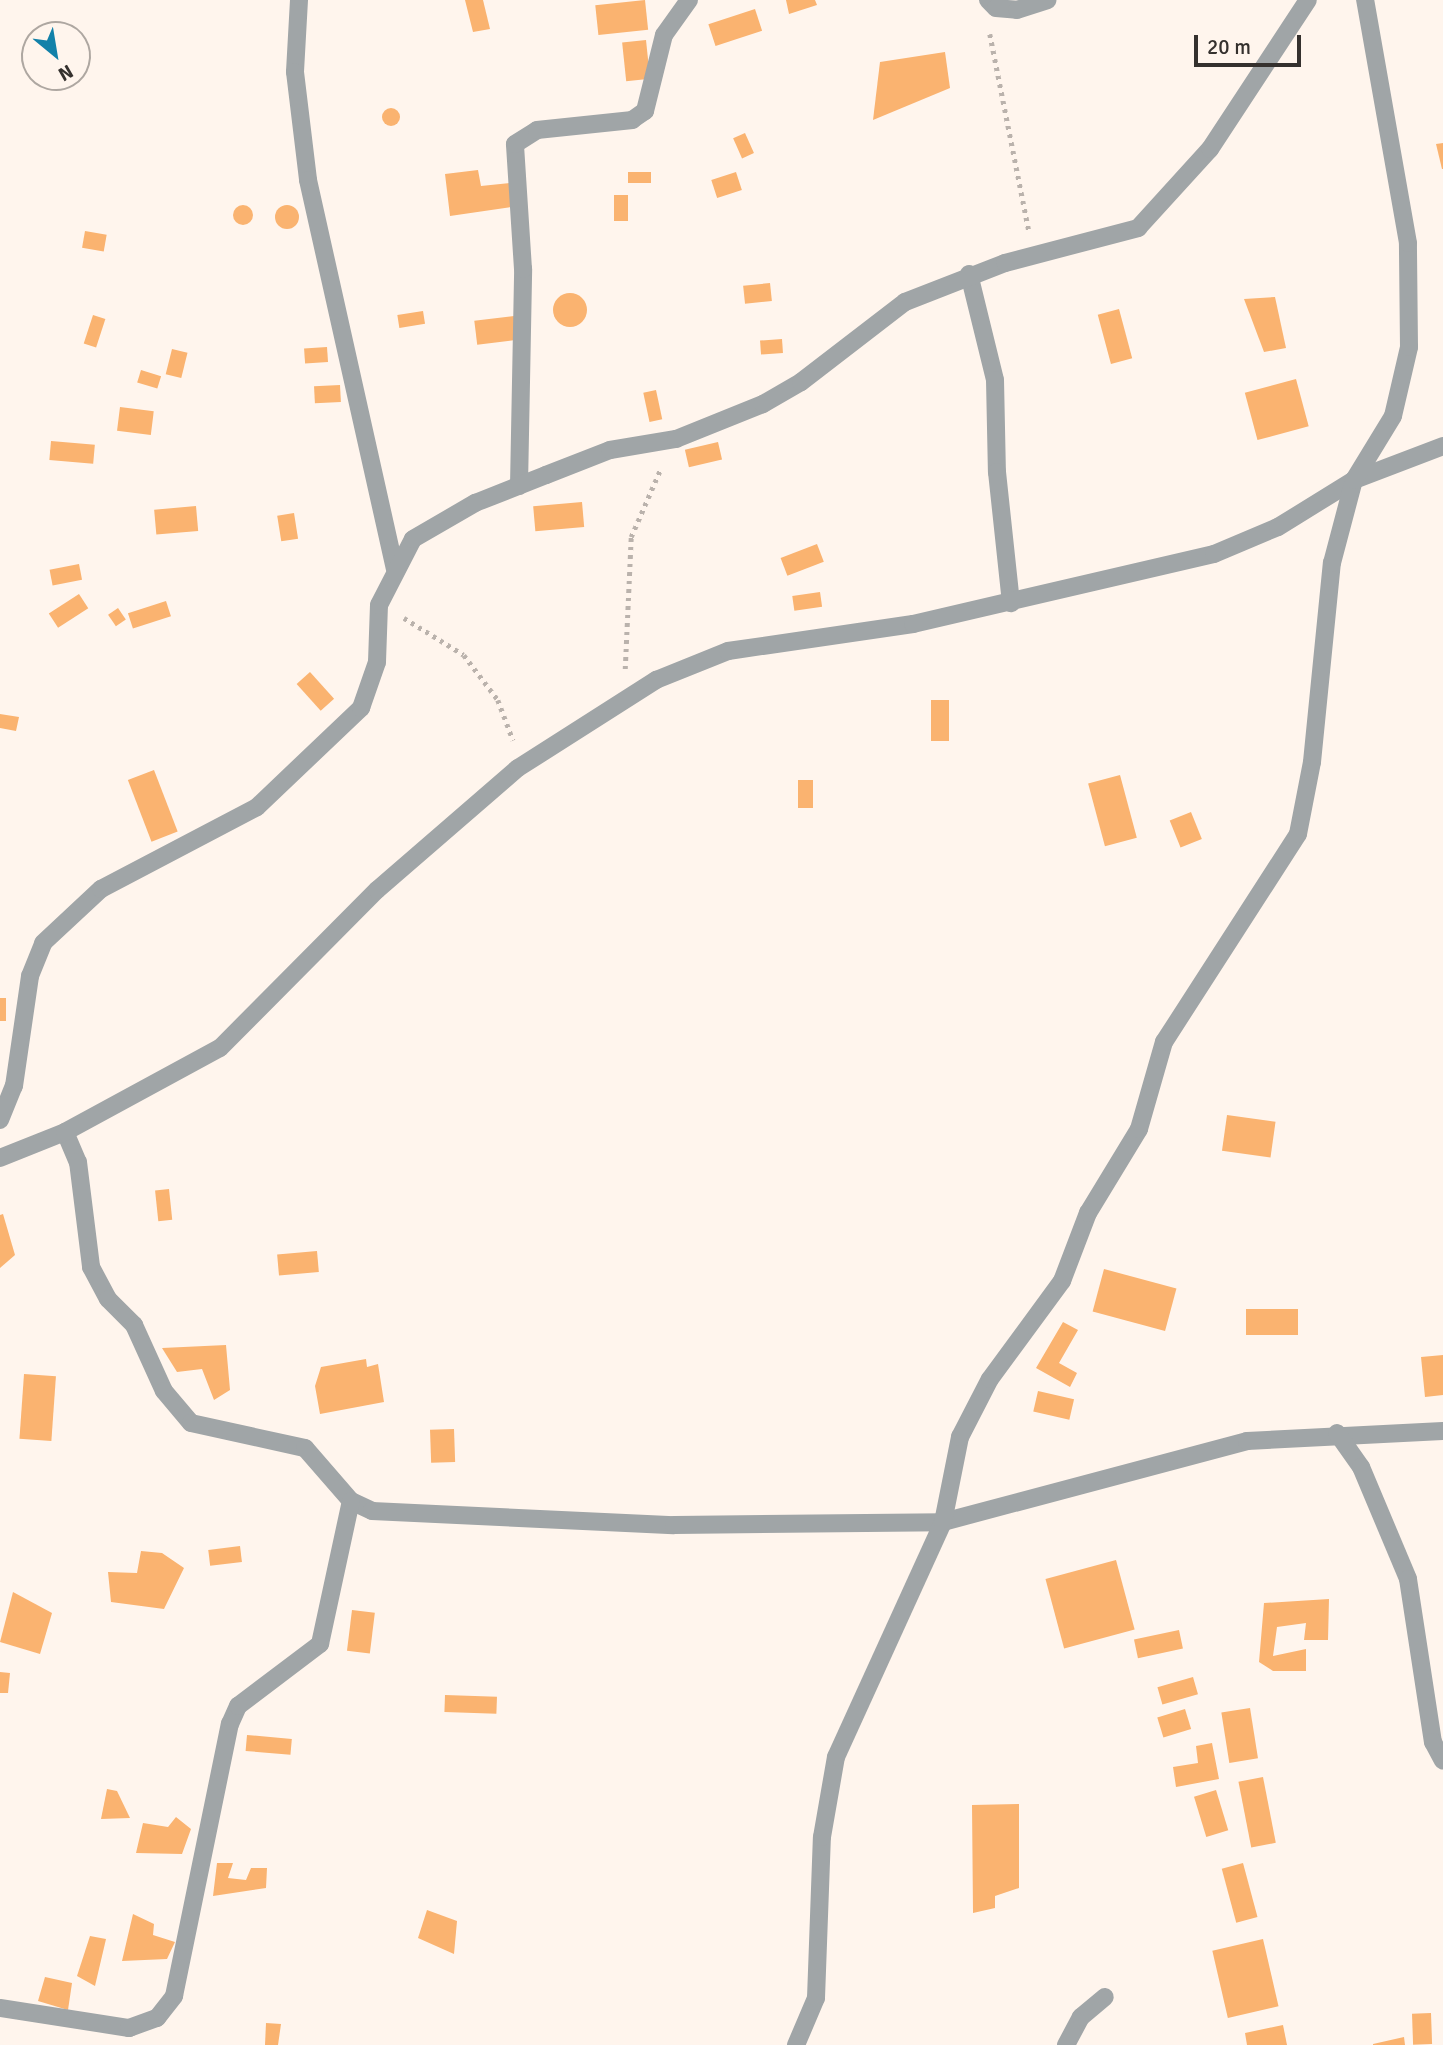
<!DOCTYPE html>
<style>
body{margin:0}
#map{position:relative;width:1443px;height:2045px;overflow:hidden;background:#fff5ed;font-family:Signika,sans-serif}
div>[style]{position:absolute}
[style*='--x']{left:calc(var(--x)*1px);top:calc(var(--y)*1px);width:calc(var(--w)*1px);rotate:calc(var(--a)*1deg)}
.building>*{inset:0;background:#fab370;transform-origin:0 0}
.round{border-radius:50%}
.path>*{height:4.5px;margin-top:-2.25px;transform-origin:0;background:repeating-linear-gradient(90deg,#bab2ac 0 3.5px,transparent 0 8.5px)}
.minor>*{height:18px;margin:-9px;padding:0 9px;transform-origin:9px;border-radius:9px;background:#a0a5a7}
span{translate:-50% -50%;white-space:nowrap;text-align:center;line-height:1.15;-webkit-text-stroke:5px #fff5ed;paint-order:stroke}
.north{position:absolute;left:21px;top:21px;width:70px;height:70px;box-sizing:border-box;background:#fff5ed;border:2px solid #aea7a1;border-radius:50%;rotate:150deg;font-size:19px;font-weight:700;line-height:28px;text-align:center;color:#35312e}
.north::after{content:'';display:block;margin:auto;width:24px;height:32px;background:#1281a9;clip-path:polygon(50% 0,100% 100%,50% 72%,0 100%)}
.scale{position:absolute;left:1194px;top:35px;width:107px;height:32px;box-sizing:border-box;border:4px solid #35312e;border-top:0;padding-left:9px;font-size:21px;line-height:24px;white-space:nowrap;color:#35312e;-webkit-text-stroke:5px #fff5ed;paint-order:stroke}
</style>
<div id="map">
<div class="building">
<i style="clip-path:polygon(465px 0,483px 0,490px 29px,473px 32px)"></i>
<i style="left:645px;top:0;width:30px;height:50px;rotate:84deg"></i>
<i style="clip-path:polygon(786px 0,815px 0,817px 5px,789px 14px)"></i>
<i style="left:755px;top:9px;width:23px;height:49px;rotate:72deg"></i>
<i style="left:646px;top:40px;width:39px;height:24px;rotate:84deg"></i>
<i style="clip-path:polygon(945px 52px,950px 88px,873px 120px,880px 62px)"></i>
<i class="round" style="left:382px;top:108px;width:18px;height:18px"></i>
<i style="left:745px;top:133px;width:22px;height:13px;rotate:66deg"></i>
<i style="clip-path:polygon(1443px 143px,1443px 169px,1442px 169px,1436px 144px)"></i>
<i style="clip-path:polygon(478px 170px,481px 186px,511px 183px,511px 207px,450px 216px,445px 174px)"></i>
<i style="left:651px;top:172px;width:11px;height:23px;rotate:90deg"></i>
<i style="left:736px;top:172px;width:19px;height:26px;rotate:72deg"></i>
<i style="left:614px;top:195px;width:14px;height:26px"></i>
<i class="round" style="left:233px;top:205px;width:20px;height:20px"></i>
<i class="round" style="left:275px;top:205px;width:24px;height:24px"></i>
<i style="left:85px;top:231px;width:22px;height:17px;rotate:10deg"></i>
<i style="left:770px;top:283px;width:18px;height:27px;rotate:84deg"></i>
<i class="round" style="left:553px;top:293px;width:34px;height:34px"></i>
<i style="clip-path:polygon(1275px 297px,1286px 348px,1264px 352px,1244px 299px)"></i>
<i style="left:1119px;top:309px;width:51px;height:22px;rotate:75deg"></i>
<i style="left:423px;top:311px;width:13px;height:26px;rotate:81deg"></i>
<i style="left:93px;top:315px;width:13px;height:30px;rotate:18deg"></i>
<i style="left:514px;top:316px;width:24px;height:40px;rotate:83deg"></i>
<i style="left:782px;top:339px;width:14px;height:22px;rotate:86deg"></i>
<i style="left:327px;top:347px;width:15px;height:23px;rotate:86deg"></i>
<i style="left:172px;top:349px;width:16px;height:26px;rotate:14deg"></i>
<i style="left:141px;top:370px;width:21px;height:13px;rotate:17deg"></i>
<i style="left:1296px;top:379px;width:49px;height:53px;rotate:75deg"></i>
<i style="left:340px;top:385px;width:17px;height:26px;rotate:87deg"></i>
<i style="left:656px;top:390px;width:30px;height:13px;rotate:78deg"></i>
<i style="left:120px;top:407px;width:34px;height:24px;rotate:7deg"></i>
<i style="left:51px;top:441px;width:44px;height:19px;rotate:5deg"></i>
<i style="left:718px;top:442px;width:18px;height:34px;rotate:77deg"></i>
<i style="left:582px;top:502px;width:25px;height:49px;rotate:85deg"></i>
<i style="left:196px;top:506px;width:25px;height:42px;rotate:85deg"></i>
<i style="left:294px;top:513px;width:26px;height:17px;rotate:81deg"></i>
<i style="left:817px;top:544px;width:19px;height:39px;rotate:69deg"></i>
<i style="left:79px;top:564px;width:16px;height:30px;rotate:79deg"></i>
<i style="left:820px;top:592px;width:15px;height:28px;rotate:82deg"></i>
<i style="left:79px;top:594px;width:17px;height:36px;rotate:57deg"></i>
<i style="left:166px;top:601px;width:16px;height:40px;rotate:72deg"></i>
<i style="left:118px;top:608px;width:14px;height:12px;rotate:56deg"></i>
<i style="left:310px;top:672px;width:36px;height:18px;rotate:48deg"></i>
<i style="left:931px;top:700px;width:18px;height:41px"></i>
<i style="clip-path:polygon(0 714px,19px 717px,16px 731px,0 728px)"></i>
<i style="left:154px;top:770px;width:66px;height:28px;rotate:69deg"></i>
<i style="left:1120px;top:775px;width:65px;height:33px;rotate:75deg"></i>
<i style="left:798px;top:780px;width:15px;height:28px"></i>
<i style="left:1191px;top:812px;width:29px;height:23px;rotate:68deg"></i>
<i style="left:0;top:998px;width:6px;height:23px"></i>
<i style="left:1227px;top:1115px;width:49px;height:36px;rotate:8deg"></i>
<i style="left:169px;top:1189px;width:31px;height:14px;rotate:84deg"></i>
<i style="clip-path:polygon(3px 1214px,15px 1255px,0 1268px,0 1215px)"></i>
<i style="left:317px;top:1251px;width:21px;height:40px;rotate:85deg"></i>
<i style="left:1104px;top:1269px;width:75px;height:44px;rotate:15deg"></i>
<i style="left:1246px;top:1309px;width:52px;height:26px"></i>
<i style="clip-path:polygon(1063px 1322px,1078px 1330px,1059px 1363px,1077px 1373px,1070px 1387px,1036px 1368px)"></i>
<i style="clip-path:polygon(226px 1345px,230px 1390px,214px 1400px,202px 1369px,177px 1372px,162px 1348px)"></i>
<i style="clip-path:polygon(1443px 1355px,1443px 1395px,1425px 1397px,1421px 1357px)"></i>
<i style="clip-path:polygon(366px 1359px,367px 1367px,378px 1364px,384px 1402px,320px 1414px,315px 1386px,321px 1367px)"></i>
<i style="left:24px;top:1374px;width:32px;height:65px;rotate:4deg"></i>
<i style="left:1038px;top:1391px;width:37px;height:21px;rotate:13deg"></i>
<i style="left:454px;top:1429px;width:33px;height:24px;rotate:88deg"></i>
<i style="left:240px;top:1546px;width:16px;height:32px;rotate:83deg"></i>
<i style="clip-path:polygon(141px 1551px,162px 1553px,184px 1568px,164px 1609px,111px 1602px,108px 1572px,137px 1573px)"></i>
<i style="left:1116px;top:1560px;width:72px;height:73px;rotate:75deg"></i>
<i style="clip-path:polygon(13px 1592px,52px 1613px,40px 1654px,0 1642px)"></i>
<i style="clip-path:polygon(1329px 1599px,1328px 1640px,1304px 1640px,1306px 1623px,1277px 1627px,1273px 1656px,1306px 1649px,1306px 1671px,1273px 1671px,1259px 1662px,1264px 1603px)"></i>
<i style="left:352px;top:1610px;width:23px;height:41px;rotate:7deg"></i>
<i style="left:1179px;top:1630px;width:19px;height:46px;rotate:78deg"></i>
<i style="clip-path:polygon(0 1672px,10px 1673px,8px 1693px,0 1693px)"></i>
<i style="left:1193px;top:1677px;width:18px;height:37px;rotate:74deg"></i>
<i style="left:445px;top:1695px;width:52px;height:17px;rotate:2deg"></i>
<i style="left:1250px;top:1708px;width:51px;height:29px;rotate:81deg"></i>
<i style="left:1185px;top:1709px;width:21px;height:29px;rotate:73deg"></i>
<i style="left:247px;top:1735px;width:45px;height:16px;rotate:5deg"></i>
<i style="clip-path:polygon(1212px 1743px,1219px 1779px,1176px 1787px,1173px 1767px,1198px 1763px,1196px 1746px)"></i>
<i style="left:1263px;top:1777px;width:67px;height:25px;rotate:79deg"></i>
<i style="clip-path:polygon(107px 1789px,117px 1791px,130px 1818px,101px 1819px)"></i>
<i style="left:1216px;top:1790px;width:42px;height:23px;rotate:73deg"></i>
<i style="clip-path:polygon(1019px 1804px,1019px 1888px,995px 1896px,995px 1908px,973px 1913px,972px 1805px)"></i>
<i style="clip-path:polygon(176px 1817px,191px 1829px,182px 1854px,136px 1853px,143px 1823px,168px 1827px)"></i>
<i style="clip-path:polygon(217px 1863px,233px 1863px,228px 1878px,246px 1880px,251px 1868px,267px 1868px,266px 1888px,213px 1896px)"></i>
<i style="left:1243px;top:1863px;width:56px;height:22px;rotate:75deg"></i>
<i style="clip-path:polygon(427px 1910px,457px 1921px,454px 1954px,418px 1938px)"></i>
<i style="clip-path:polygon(133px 1914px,154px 1924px,153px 1935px,175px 1942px,167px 1959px,122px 1961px)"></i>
<i style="clip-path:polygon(90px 1936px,106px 1939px,95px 1986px,77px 1976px)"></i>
<i style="left:1263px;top:1939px;width:69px;height:52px;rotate:77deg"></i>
<i style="clip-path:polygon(45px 1977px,72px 1983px,68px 2010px,38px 2001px)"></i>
<i style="left:1431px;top:2013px;width:31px;height:19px;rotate:88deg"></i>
<i style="clip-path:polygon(266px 2023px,281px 2024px,278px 2045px,265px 2045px)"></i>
<i style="clip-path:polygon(1283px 2025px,1287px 2045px,1247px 2045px,1245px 2033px)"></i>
<i style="clip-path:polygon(1404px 2037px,1405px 2045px,1373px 2045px,1373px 2044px)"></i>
</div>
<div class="path">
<i style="--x:990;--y:34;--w:201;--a:78.8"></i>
<i style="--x:404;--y:618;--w:70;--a:31.7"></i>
<i style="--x:464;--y:655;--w:56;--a:52.9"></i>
<i style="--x:498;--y:700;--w:43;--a:69.4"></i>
<i style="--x:625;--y:669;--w:132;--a:-87.4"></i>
<i style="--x:631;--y:537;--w:75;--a:-66.5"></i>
</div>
<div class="minor">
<i style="--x:299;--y:0;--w:72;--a:93.2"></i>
<i style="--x:295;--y:72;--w:109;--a:83.1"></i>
<i style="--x:308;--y:180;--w:398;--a:77.4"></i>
<i style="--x:988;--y:0;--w:11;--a:45"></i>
<i style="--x:996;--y:8;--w:21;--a:5"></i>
<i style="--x:1017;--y:10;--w:32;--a:-18"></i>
<i style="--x:969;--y:274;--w:109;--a:76.2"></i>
<i style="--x:995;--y:380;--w:92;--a:88.8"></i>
<i style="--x:997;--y:472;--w:132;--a:83.9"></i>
<i style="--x:519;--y:486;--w:217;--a:-88.9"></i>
<i style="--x:523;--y:269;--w:125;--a:-93.7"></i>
<i style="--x:515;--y:144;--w:26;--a:-32"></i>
<i style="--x:537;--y:130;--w:96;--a:-6"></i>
<i style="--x:632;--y:120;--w:16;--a:-35"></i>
<i style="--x:645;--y:111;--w:78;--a:-76"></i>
<i style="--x:664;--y:35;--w:43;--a:-54.5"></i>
<i style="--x:0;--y:1120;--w:37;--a:-68"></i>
<i style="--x:14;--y:1086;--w:111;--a:-81.7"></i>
<i style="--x:30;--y:976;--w:35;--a:-68"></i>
<i style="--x:43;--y:943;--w:79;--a:-43"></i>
<i style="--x:101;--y:889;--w:176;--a:-27.7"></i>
<i style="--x:257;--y:807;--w:144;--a:-43.6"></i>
<i style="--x:361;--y:708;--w:49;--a:-70.8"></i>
<i style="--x:377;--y:662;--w:57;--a:-88"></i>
<i style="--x:379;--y:605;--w:74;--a:-62.7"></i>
<i style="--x:413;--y:539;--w:72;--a:-30.1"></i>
<i style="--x:475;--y:503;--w:76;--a:-21.5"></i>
<i style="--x:546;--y:475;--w:69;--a:-21.3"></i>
<i style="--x:610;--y:450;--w:67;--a:-9.5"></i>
<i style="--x:676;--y:439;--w:94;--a:-21.9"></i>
<i style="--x:763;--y:404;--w:44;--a:-30.1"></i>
<i style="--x:801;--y:382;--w:131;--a:-37.6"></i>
<i style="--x:905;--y:302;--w:107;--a:-21.3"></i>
<i style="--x:1005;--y:263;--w:138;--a:-14.7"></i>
<i style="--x:1138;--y:228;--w:107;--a:-47.7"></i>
<i style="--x:1210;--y:149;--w:178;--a:-56.7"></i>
<i style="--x:65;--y:1132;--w:33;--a:67"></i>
<i style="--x:78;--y:1162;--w:106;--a:82.9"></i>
<i style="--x:91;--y:1267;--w:36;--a:62"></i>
<i style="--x:108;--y:1299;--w:37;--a:45"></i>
<i style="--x:134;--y:1325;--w:72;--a:65.6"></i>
<i style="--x:164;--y:1391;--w:42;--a:49.8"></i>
<i style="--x:191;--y:1423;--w:117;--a:12.4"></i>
<i style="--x:305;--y:1448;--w:70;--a:49"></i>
<i style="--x:351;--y:1501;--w:23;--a:25"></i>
<i style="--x:372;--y:1511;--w:302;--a:2.7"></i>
<i style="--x:674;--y:1525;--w:269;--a:-0.6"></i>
<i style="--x:943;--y:1522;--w:315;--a:-14.9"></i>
<i style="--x:1247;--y:1441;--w:196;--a:-2.9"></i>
<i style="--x:0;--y:1158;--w:70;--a:-21.8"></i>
<i style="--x:65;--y:1132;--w:176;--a:-28.5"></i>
<i style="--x:220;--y:1048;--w:223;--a:-45.2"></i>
<i style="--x:377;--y:890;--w:186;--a:-40.9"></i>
<i style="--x:518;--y:768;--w:164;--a:-32.5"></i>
<i style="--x:656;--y:680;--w:78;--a:-21.9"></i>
<i style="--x:728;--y:651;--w:187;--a:-8.3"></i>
<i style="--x:913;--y:624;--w:309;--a:-13.1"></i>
<i style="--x:1214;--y:554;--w:69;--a:-22.9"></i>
<i style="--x:1278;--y:527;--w:89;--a:-31.7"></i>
<i style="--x:1354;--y:480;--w:95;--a:-20.9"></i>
<i style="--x:1337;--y:1433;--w:42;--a:54.8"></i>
<i style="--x:1361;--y:1467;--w:121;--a:67.2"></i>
<i style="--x:1408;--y:1579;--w:165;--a:81.3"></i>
<i style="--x:1433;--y:1742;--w:21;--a:62"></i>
<i style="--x:0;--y:2008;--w:131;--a:8.8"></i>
<i style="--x:129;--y:2028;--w:30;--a:-20"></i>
<i style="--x:157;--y:2018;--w:28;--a:-52"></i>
<i style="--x:174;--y:1996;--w:278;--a:-78.4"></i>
<i style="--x:230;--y:1724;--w:20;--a:-66"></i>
<i style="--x:238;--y:1706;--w:103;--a:-37.1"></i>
<i style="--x:320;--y:1644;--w:146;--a:-77.8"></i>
<i style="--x:796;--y:2045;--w:51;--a:-66.9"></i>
<i style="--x:816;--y:1998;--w:161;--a:-87.9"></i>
<i style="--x:822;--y:1837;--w:81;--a:-80.1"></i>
<i style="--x:836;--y:1757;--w:258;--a:-65.5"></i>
<i style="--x:943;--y:1522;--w:87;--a:-78.7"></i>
<i style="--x:960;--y:1437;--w:65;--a:-62.7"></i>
<i style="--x:990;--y:1379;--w:122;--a:-53.7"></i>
<i style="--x:1062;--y:1281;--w:73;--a:-69.1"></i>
<i style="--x:1088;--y:1213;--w:98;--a:-58.7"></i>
<i style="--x:1139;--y:1129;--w:91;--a:-74"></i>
<i style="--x:1164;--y:1042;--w:247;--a:-57.2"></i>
<i style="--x:1298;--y:834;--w:73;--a:-79"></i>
<i style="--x:1312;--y:762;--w:200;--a:-84.3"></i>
<i style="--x:1332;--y:563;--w:86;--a:-75.2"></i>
<i style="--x:1354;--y:480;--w:75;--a:-58.6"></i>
<i style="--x:1393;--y:416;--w:71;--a:-76.9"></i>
<i style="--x:1409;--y:347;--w:104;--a:-90.6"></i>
<i style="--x:1408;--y:243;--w:247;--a:-100"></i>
<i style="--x:1066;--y:2045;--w:32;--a:-62"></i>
<i style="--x:1081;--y:2017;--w:31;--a:-40"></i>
</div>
<div class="north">N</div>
<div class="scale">20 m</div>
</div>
